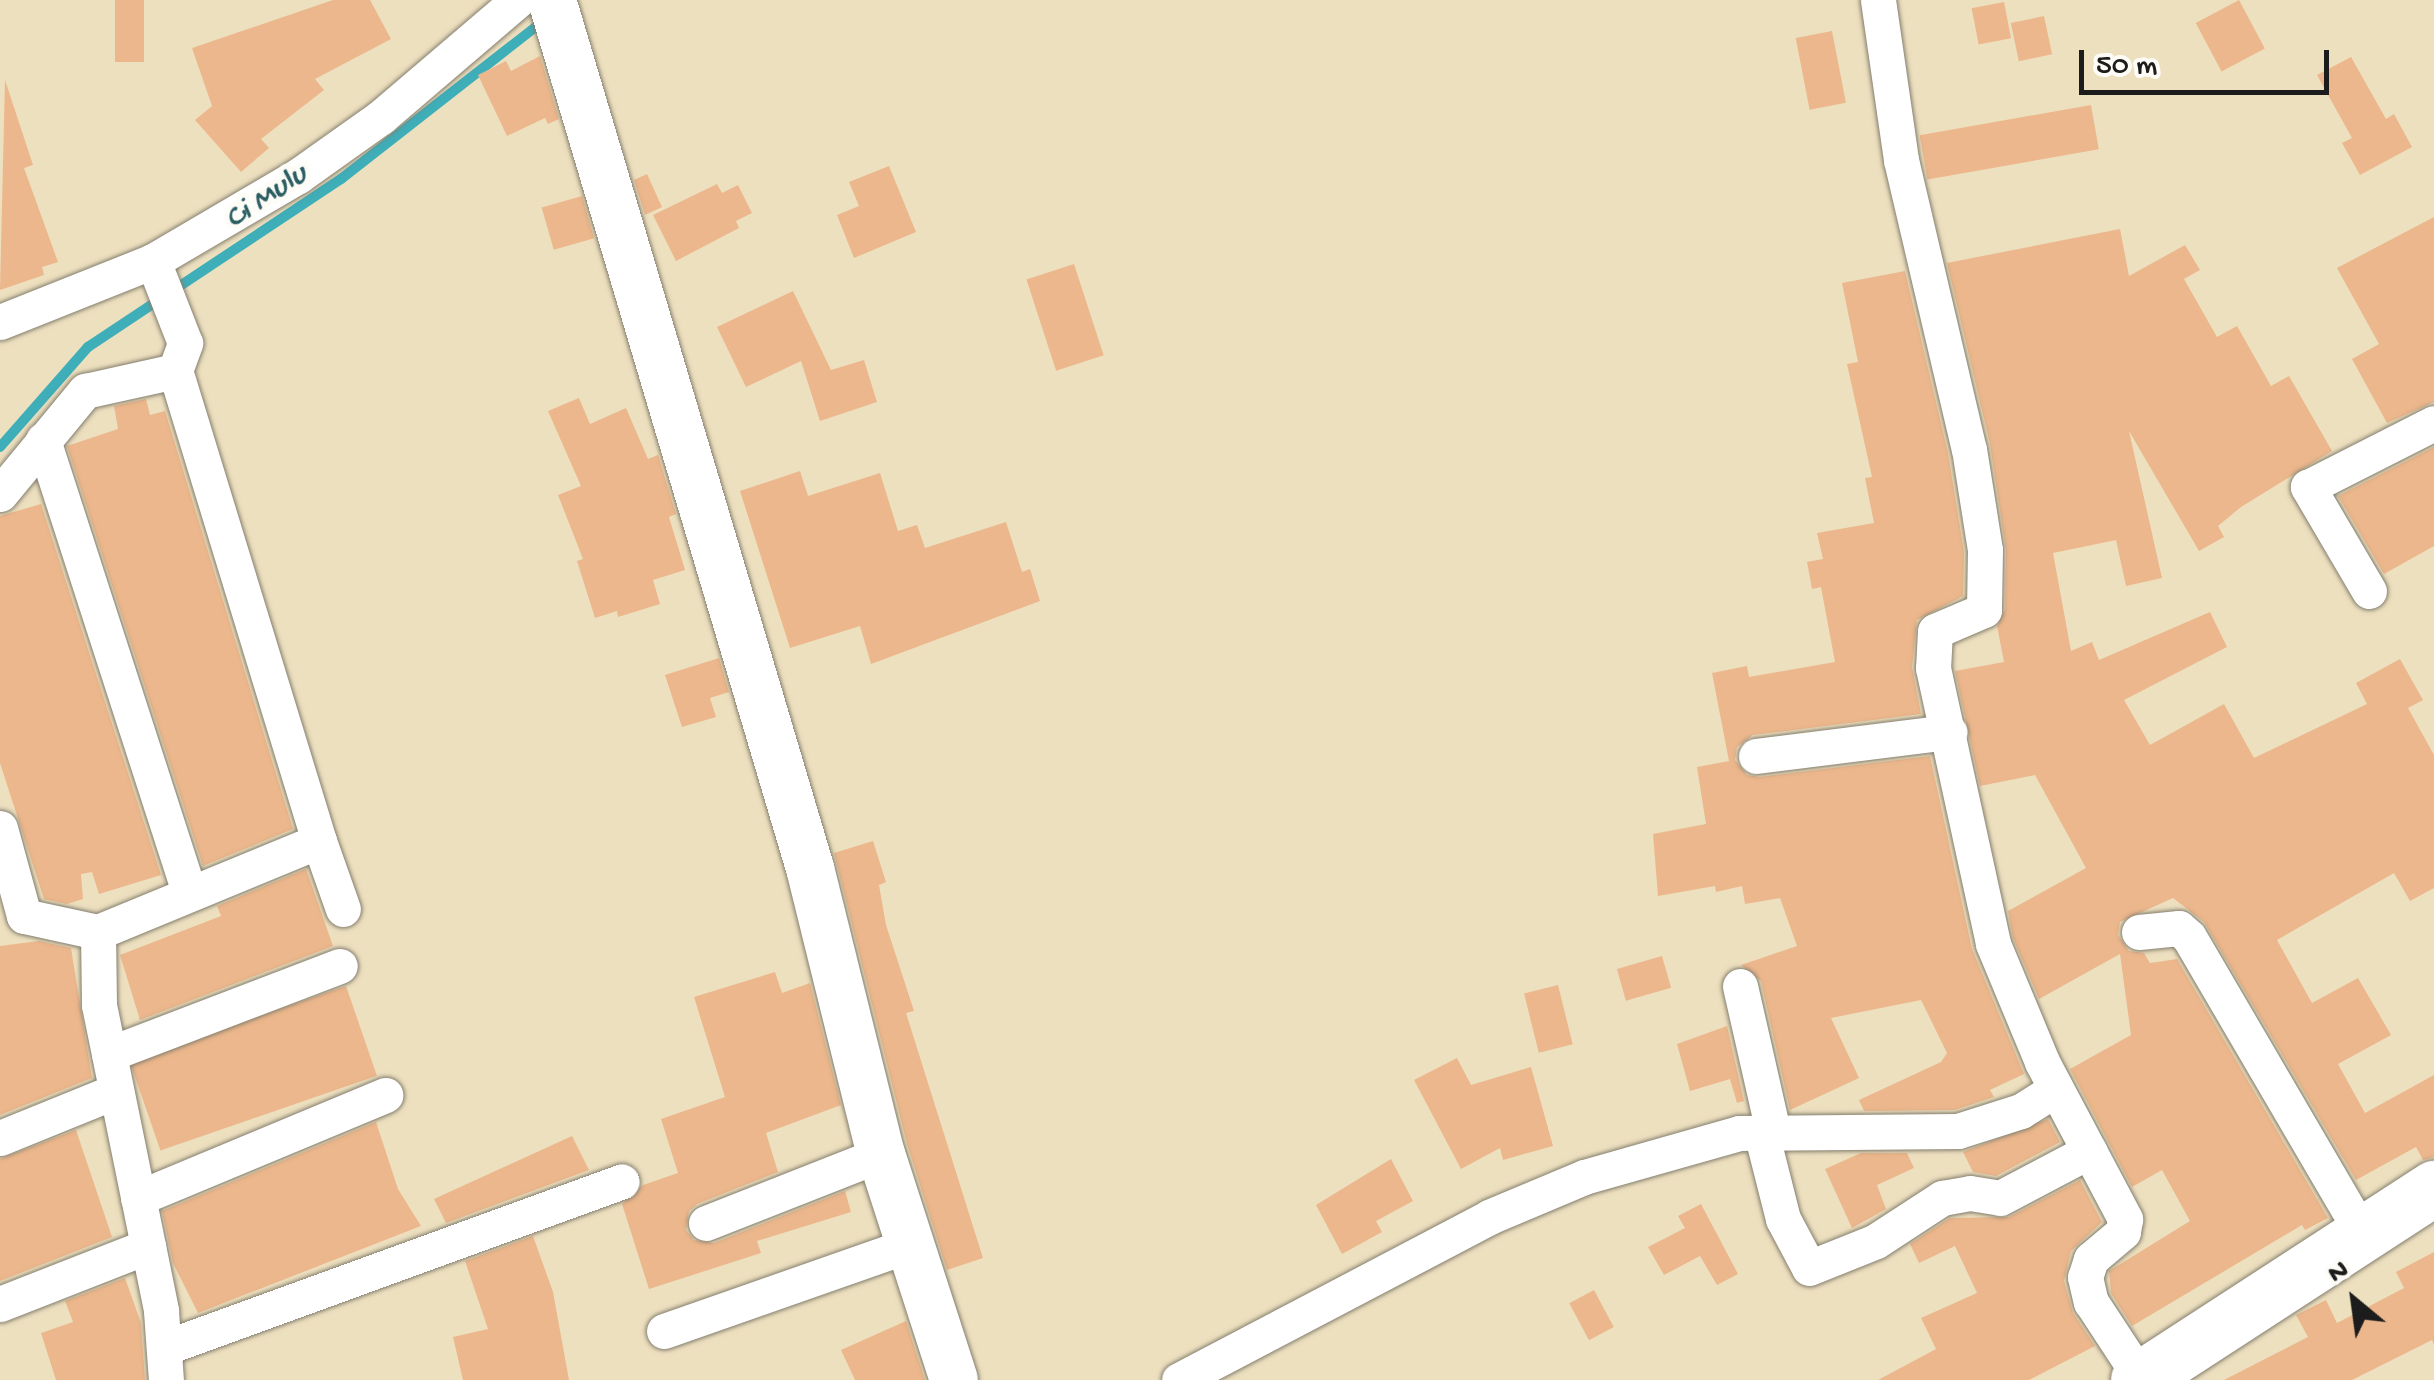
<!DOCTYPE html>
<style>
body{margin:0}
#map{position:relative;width:2434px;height:1380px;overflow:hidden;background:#ede0bf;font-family:"Gochi Hand",sans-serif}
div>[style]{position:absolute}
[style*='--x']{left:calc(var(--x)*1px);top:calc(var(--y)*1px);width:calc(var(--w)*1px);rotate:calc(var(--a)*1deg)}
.stream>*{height:10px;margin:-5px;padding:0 5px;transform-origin:5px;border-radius:5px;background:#3eaeb9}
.building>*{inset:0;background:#ecb78c;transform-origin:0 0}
.roads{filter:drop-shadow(0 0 2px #847e6e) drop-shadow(0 0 2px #847e6e)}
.street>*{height:35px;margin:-17.5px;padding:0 17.5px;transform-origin:17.5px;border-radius:17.5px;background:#fff}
.secondary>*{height:48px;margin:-24px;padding:0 24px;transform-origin:24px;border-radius:24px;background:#fff}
.primary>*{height:55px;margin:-27.5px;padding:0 27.5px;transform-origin:27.5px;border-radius:27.5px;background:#fff}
span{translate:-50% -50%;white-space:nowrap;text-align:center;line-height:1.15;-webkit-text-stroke:10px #fdfcf7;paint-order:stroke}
.water-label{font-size:32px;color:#2b5e63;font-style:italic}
.north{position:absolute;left:2304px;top:1250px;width:100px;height:100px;-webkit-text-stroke:8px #fdfcf7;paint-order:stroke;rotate:331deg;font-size:28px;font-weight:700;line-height:40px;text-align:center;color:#1c1c1c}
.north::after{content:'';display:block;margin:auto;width:35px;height:45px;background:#1c1c1c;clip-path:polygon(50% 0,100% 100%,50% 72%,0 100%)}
.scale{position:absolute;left:2079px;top:50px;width:250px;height:45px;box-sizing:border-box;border:5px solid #1c1c1c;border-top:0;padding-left:12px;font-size:30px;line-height:35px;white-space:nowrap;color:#1c1c1c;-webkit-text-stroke:8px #fdfcf7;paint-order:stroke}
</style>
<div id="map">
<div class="stream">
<i style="--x:0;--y:447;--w:133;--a:-48.7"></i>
<i style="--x:88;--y:347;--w:304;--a:-33.6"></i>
<i style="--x:341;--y:179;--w:256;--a:-38"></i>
</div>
<div class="building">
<i style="left:115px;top:0;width:29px;height:62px"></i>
<i style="clip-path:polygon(333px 0,370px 0,391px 39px,315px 79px,324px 90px,261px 139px,269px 148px,241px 172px,195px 120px,212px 106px,192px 48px)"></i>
<i style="left:2239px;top:0;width:55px;height:49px;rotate:62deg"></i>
<i style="left:2004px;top:2px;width:37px;height:33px;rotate:79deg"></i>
<i style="left:2044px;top:16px;width:39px;height:34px;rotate:78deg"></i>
<i style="left:1832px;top:31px;width:73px;height:37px;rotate:79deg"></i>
<i style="clip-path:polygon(540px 56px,559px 119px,548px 124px,545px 118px,507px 136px,478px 75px,506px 61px,511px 71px)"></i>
<i style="clip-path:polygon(2351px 57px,2386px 119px,2394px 114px,2412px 147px,2360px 175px,2342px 143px,2352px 138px,2317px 75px)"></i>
<i style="clip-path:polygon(5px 80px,33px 165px,24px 168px,58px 262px,42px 267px,44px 275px,0 290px)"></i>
<i style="left:2091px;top:105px;width:45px;height:174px;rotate:80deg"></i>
<i style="clip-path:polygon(889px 166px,916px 232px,854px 258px,837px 215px,859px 206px,849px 182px)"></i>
<i style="clip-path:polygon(647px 174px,662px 207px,645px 215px,634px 180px)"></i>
<i style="clip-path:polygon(717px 184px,722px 193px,738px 185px,752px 213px,736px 221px,739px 228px,676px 261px,653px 215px)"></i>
<i style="left:582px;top:196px;width:44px;height:42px;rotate:74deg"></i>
<i style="clip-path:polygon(2434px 217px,2434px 402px,2387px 423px,2352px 359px,2379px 344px,2337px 268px)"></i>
<i style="clip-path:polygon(2120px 229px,2129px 276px,2185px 245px,2200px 270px,2184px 279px,2217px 337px,2237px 326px,2271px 386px,2289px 376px,2332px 451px,2241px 507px,2218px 526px,2224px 537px,2199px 551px,2129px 431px,2162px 578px,2126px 586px,2116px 540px,2053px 553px,2071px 651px,2092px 642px,2099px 660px,2210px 612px,2227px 647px,2124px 700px,2150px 745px,2224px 704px,2254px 758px,2367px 704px,2356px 683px,2400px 659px,2423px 700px,2408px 708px,2434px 755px,2434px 888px,2410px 901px,2394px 873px,2277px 940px,2312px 1003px,2358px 978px,2391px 1035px,2338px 1064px,2365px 1113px,2434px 1075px,2434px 1157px,2423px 1160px,2416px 1147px,2356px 1180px,2204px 922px,2173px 898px,2120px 922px,2118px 935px,2129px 951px,2144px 953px,2150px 963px,2177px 959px,2328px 1218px,2305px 1230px,2302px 1225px,2132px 1326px,2111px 1293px,2109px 1271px,2190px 1221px,2162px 1170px,2132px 1187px,2070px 1069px,2131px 1035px,2120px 954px,2039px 999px,2013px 938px,2008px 911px,2086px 868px,2035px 775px,1980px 786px,1955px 671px,2004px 662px,1997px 626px,2005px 610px,2006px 550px,1990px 444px,1947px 263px)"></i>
<i style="left:1074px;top:264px;width:96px;height:50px;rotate:72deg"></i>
<i style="clip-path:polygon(1905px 271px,1948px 453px,1964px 552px,1963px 596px,1917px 620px,1912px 667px,1921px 714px,1753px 735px,1737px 747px,1735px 760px,1747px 775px,1759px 777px,1930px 756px,1972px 949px,2024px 1074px,1990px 1090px,1994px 1097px,1955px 1110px,1864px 1111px,1859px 1100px,1941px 1062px,1947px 1053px,1921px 1000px,1831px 1018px,1859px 1078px,1790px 1110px,1761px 981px,1741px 965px,1797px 946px,1780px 898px,1745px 904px,1742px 886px,1716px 892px,1715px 886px,1658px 896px,1653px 834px,1706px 824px,1697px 767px,1729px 761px,1712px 673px,1747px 666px,1749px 677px,1835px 662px,1821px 587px,1812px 589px,1807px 562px,1823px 559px,1817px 533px,1874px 523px,1865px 478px,1872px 477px,1847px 364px,1858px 362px,1842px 283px)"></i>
<i style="clip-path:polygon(793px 291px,831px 370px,864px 360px,877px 402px,820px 421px,801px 361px,746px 387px,717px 327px)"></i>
<i style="clip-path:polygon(579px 398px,590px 424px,626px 408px,648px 459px,658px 455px,676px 514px,669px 517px,685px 570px,653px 580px,660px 604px,618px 617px,617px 611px,595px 618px,577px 561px,583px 559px,558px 495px,581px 486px,548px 411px)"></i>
<i style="clip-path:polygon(146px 399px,150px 415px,165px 411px,293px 829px,203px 866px,67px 446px,118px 429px,114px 406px)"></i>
<i style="clip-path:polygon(2434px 447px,2434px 546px,2384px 574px,2338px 496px)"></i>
<i style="clip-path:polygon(800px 471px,808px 496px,880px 473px,898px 531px,917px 525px,925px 548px,1006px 522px,1022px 572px,1030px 569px,1040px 601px,871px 664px,860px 626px,790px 648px,740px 491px)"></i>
<i style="clip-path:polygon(41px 504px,161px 875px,99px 894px,92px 872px,81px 874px,83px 899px,67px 904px,44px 899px,0 763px,0 516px)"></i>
<i style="clip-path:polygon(719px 658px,729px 692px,710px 698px,716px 717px,682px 727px,665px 675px)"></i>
<i style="clip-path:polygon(873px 841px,886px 882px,879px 885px,886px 925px,914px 1011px,906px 1013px,983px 1258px,947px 1270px,907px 1144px,834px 853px)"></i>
<i style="clip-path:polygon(306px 869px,333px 946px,140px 1020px,120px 955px,221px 916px,217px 906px)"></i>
<i style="clip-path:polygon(39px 941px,71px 948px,92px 1078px,0 1115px,0 946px)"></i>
<i style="left:1662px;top:956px;width:33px;height:47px;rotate:74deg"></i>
<i style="clip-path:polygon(775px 972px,782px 993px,810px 983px,841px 1105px,766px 1133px,778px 1172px,697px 1204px,689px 1211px,686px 1230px,694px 1240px,714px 1243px,845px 1191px,851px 1212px,757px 1241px,761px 1253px,649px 1289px,622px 1204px,643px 1185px,678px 1173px,661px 1119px,725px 1097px,694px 997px)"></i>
<i style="left:1558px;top:985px;width:61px;height:35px;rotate:76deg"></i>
<i style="left:346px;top:986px;width:95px;height:229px;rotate:71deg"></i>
<i style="clip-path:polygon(1727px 1026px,1744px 1101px,1737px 1103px,1730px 1079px,1690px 1091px,1677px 1044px)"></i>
<i style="clip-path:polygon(1457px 1058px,1471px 1085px,1531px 1067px,1553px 1146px,1503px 1160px,1500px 1148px,1461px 1169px,1414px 1080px)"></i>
<i style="clip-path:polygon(2048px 1119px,2060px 1142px,1996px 1176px,1973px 1172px,1963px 1152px)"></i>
<i style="clip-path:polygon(376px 1122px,398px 1189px,421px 1226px,198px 1313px,173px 1263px,162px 1211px)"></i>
<i style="clip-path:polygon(76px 1130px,112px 1237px,0 1281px,0 1159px)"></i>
<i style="clip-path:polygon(572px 1136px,589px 1170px,446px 1223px,434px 1199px)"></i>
<i style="clip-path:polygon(1861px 1153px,1907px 1153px,1914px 1168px,1877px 1185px,1886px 1209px,1852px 1228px,1825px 1169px)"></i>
<i style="clip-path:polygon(1391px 1159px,1413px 1201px,1376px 1221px,1382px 1232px,1342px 1254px,1316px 1205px)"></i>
<i style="clip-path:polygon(2080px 1180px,2102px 1222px,2071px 1251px,2064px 1281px,2073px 1313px,2095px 1346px,2029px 1380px,1878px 1380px,1936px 1349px,1921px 1318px,1977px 1293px,1955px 1246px,1919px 1263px,1910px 1244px,1950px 1218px,2009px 1217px)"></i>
<i style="clip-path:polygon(1701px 1204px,1738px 1274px,1717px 1285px,1700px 1256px,1664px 1275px,1648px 1247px,1685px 1228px,1678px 1216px)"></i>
<i style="clip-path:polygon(533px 1236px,553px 1292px,569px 1380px,463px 1380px,453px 1337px,488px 1329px,465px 1261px)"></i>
<i style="clip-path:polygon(2434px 1252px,2434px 1345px,2432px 1340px,2352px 1380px,2224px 1380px,2308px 1337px,2296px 1315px,2326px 1300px,2337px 1323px,2404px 1288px,2396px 1272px)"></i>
<i style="clip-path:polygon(125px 1278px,141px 1323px,145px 1380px,56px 1380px,41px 1333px,73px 1322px,65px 1301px)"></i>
<i style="left:1594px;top:1290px;width:42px;height:28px;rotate:62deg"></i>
<i style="clip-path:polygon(906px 1321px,925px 1380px,855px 1380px,841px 1350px)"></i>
</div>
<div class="roads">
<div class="street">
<i style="--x:1878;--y:0;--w:162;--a:81.8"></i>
<i style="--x:1901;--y:160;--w:297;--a:76.8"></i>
<i style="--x:1969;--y:449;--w:102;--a:81"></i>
<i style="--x:1985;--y:550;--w:60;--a:91"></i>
<i style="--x:1984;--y:610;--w:53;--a:156.8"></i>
<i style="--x:1935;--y:631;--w:37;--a:93"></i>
<i style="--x:1933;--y:668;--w:282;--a:77.7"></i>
<i style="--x:1993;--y:944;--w:128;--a:67.4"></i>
<i style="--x:2042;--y:1062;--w:178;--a:62.1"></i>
<i style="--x:2125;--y:1219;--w:13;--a:99"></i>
<i style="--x:2123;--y:1232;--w:42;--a:139.8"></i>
<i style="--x:2091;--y:1259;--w:19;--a:108"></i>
<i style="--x:2085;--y:1277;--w:26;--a:77"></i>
<i style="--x:2091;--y:1302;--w:91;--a:56.7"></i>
<i style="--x:0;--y:322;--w:165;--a:-21.7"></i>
<i style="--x:153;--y:261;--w:168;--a:-30.4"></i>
<i style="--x:298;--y:176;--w:102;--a:-35.4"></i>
<i style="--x:381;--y:117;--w:180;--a:-40.5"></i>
<i style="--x:43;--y:440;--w:475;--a:72.1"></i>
<i style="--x:0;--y:494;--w:134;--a:-50.5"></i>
<i style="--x:85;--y:391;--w:92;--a:-12.5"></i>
<i style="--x:2369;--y:591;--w:121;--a:-120.4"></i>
<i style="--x:2308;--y:487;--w:141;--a:-26.9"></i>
<i style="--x:1756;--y:756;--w:195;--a:-7.1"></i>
<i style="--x:0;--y:828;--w:91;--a:74.7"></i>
<i style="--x:24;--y:916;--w:76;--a:12.2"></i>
<i style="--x:98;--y:932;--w:73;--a:89.2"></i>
<i style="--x:99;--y:1005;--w:312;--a:78.5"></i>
<i style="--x:161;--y:1311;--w:69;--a:85.9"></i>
<i style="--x:319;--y:841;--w:72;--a:70.6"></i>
<i style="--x:98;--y:932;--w:239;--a:-22.4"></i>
<i style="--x:319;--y:841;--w:492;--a:-107"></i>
<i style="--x:175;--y:371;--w:30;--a:-70"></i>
<i style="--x:185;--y:343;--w:88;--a:-111.3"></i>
<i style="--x:2139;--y:932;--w:40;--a:-5.7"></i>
<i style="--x:2179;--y:928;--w:13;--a:42"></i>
<i style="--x:2189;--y:937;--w:345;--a:59.7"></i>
<i style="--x:1740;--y:986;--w:149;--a:77.2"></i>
<i style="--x:109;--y:1054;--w:247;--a:-20.9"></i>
<i style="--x:1761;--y:1132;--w:90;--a:75.8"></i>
<i style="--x:1783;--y:1219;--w:55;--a:62"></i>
<i style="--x:1809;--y:1268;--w:72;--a:-21.9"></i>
<i style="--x:1876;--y:1241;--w:79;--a:-33.1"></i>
<i style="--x:1942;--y:1198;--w:28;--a:-10"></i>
<i style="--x:1970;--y:1193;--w:30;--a:9"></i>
<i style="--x:2000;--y:1198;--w:101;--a:-27.8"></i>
<i style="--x:0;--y:1138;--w:125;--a:-22.1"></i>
<i style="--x:138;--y:1198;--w:268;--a:-22.6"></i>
<i style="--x:706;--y:1223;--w:188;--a:-21.5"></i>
<i style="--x:0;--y:1304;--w:159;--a:-21.4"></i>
<i style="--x:664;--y:1331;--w:263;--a:-19.3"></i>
<i style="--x:164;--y:1348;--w:487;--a:-20"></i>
<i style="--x:1179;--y:1380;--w:350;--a:-27.7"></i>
<i style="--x:1489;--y:1217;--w:103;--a:-22.8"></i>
<i style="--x:1584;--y:1177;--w:161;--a:-15.8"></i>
<i style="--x:1739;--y:1133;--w:219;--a:-0.5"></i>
<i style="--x:1958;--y:1131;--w:66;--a:-17.6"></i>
<i style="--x:2021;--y:1111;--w:41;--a:-32.2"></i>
</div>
<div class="secondary">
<i style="--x:552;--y:0;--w:906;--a:73.45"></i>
<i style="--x:810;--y:868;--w:295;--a:76.1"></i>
<i style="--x:881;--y:1154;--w:237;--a:72.1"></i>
</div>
<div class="primary">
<i style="--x:2138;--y:1380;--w:353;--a:-33"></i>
</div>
</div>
<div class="water-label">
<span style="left:267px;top:198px;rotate:-34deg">Ci Mulu</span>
</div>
<div class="north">N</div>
<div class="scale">50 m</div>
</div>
